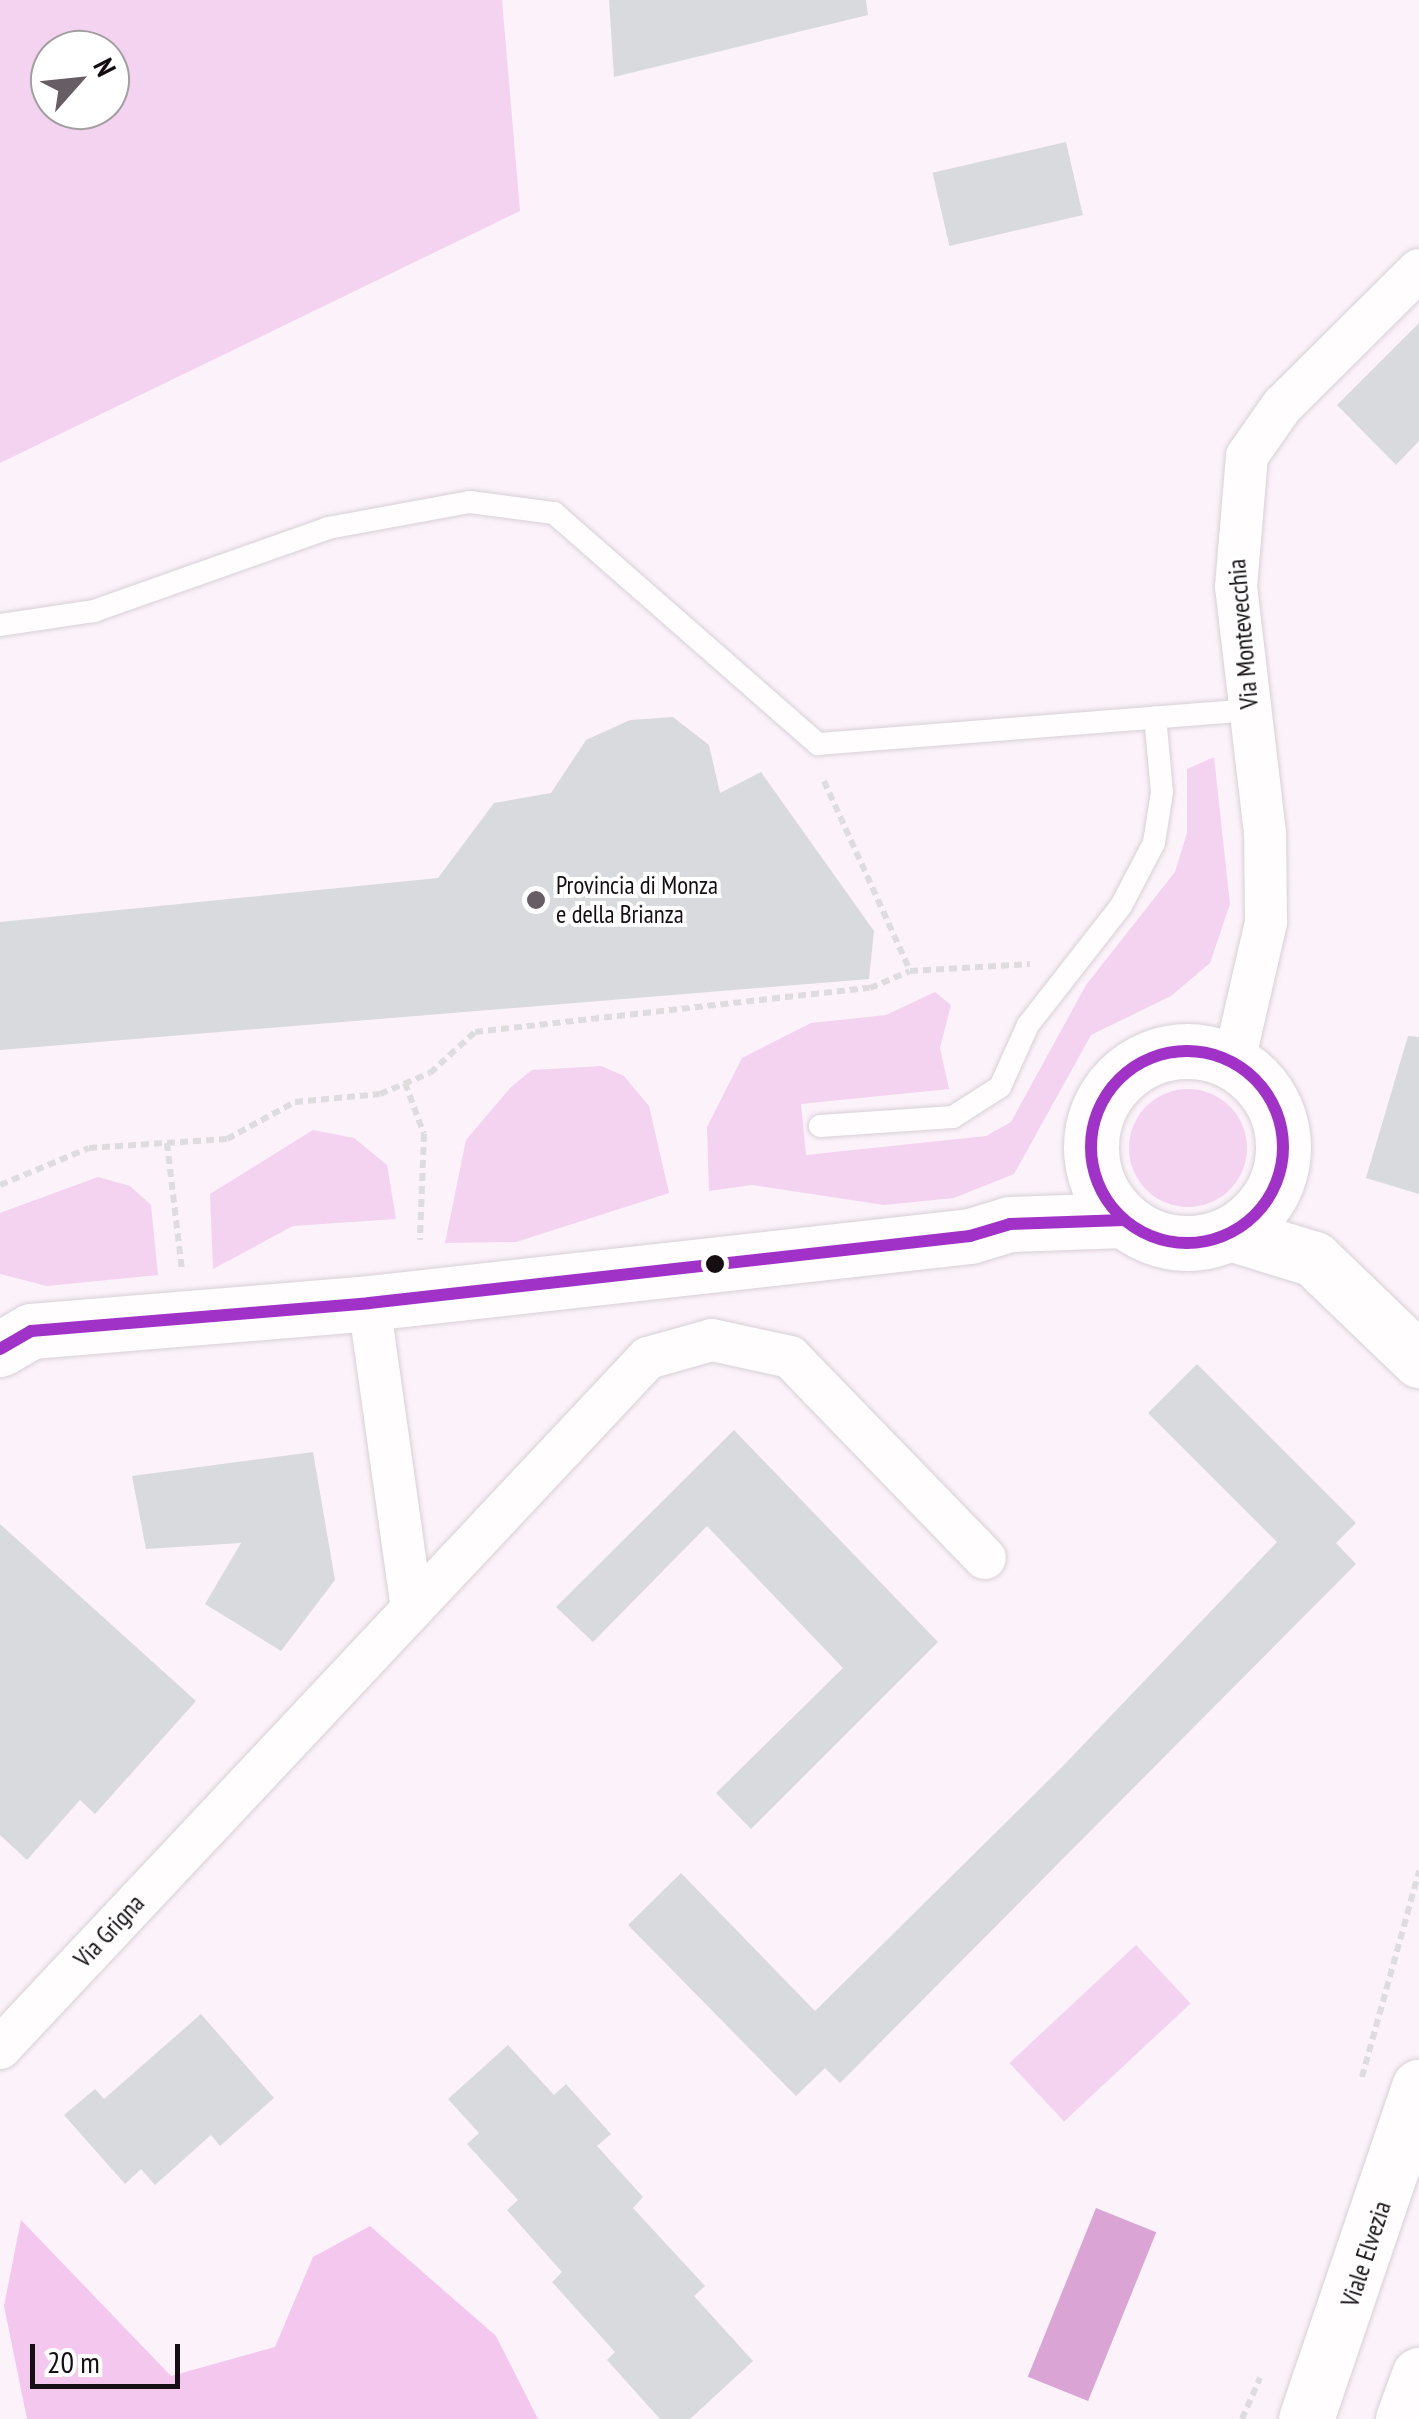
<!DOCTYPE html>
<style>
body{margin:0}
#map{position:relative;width:1419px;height:2419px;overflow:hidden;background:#fcf2fa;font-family:"PT Sans Narrow",sans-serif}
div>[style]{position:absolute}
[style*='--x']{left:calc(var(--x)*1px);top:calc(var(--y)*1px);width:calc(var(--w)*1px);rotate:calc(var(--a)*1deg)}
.green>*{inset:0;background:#f3d3ef;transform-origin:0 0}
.round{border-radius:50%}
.forest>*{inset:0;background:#f4c7ee}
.water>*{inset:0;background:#daa5d5;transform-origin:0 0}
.building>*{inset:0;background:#d9dadd;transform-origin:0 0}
.path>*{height:6px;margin-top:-3px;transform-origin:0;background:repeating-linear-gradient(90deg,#dedcde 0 8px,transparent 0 13px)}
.roads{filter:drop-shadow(0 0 2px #d7d0d6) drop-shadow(0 0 2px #d7d0d6)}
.service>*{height:22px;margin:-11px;padding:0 11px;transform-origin:11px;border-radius:11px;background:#fffdfe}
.minor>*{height:42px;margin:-21px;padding:0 21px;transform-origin:21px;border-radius:21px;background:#fffdfe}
.tertiary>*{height:55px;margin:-27.5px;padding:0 27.5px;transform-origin:27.5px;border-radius:27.5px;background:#fffdfe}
.tertiary>.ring{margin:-27.5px;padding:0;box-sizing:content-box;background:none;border:55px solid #fffdfe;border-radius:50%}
.secondary>*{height:55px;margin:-27.5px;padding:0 27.5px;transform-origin:27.5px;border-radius:27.5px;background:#fffdfe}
.bus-1>*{height:12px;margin:-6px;padding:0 6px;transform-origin:6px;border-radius:6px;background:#a032c8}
.bus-1>.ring{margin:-6px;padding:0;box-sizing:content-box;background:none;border:12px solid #a032c8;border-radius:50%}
.dots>*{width:28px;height:28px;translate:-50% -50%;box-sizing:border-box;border:5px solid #fff;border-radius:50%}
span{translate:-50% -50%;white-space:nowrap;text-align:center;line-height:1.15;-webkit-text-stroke:8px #fff;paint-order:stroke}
.street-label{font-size:25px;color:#150f14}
.poi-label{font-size:25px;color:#150f14}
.left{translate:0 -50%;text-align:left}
.north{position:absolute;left:30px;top:30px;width:100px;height:100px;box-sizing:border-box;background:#fff;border:2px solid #a19fa1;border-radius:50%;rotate:63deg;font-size:28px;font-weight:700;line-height:40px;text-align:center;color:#150f14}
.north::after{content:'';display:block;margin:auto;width:35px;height:45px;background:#665e64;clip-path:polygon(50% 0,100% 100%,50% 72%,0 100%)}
.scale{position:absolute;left:30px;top:2344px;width:150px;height:45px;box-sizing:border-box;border:5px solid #150f14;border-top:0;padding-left:12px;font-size:30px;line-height:35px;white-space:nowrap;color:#150f14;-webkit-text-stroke:8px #fff;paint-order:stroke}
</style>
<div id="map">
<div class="green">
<i style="clip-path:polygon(evenodd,0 0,502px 0,520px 211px,0 463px,0 0,50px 50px,110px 50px,110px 110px,50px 110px,50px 50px)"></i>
<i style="clip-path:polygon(1214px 757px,1230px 904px,1210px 963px,1171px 996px,1091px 1035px,1014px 1174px,954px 1198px,884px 1205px,752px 1185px,709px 1191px,707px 1127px,742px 1058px,811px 1023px,886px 1015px,935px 992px,951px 1005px,940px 1048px,949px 1089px,801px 1104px,806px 1155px,986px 1136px,1011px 1122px,1086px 985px,1175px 872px,1187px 833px,1187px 769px)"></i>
<i style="clip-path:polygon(601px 1066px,624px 1076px,649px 1106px,669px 1193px,516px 1242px,445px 1243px,466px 1140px,511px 1087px,532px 1070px)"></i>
<i class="round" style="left:1129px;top:1089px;width:118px;height:118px"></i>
<i style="clip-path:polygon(313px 1130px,354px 1138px,387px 1165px,396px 1219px,293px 1226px,213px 1269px,210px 1194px)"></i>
<i style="clip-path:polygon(98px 1177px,130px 1186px,151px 1205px,158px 1275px,47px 1286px,0 1274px,0 1213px)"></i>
<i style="left:1136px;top:1945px;width:80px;height:173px;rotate:47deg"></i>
</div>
<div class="forest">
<i style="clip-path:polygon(21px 2220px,171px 2376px,275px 2347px,313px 2257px,370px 2226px,496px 2336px,538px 2419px,27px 2419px,4px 2306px)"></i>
</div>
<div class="water">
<i style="left:1096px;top:2208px;width:65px;height:182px;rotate:22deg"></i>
</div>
<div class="building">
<i style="clip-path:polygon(609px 0,866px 0,868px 15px,614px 77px)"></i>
<i style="left:1066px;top:142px;width:75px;height:137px;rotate:77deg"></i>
<i style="clip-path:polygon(1419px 323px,1419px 441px,1396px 465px,1337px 405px)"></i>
<i style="clip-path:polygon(673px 717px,709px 745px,720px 793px,761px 772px,874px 931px,869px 979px,0 1050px,0 922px,438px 878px,494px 803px,551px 793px,586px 740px,630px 720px)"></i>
<i style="clip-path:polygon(1408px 1036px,1419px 1037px,1419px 1194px,1366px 1178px)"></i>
<i style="clip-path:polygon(1197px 1364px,1356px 1523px,1336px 1543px,1356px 1564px,840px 2083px,825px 2068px,796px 2096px,628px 1925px,681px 1873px,815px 2011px,1062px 1767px,1277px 1542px,1148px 1413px)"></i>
<i style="clip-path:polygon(734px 1430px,938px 1642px,751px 1829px,716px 1793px,843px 1668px,707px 1526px,593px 1642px,556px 1607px)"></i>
<i style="clip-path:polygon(313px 1452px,335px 1580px,281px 1651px,205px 1604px,241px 1543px,146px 1549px,132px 1476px)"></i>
<i style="clip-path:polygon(0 1524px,196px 1701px,95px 1814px,80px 1800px,27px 1860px,0 1835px)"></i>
<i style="clip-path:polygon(201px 2014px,274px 2098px,220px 2146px,211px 2135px,155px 2185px,141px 2169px,125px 2184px,64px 2115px,95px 2089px,104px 2099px)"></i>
<i style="clip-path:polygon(508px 2045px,554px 2095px,566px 2084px,611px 2134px,597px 2146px,643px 2197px,633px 2208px,705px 2286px,694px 2296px,753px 2361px,690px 2419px,660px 2419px,607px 2360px,615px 2352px,552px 2282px,562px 2272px,507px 2210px,518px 2200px,467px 2144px,479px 2133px,448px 2099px)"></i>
</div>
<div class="path">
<i style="--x:824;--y:781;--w:209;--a:65.6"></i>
<i style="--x:405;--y:1083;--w:54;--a:69.6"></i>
<i style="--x:424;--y:1134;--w:106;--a:92.2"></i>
<i style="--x:167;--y:1143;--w:128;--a:83.3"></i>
<i style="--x:0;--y:1185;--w:96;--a:-22.6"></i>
<i style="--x:89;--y:1148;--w:138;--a:-3.7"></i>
<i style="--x:227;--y:1139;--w:77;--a:-28.6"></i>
<i style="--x:295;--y:1102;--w:85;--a:-5.4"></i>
<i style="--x:380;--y:1094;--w:54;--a:-22.8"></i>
<i style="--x:430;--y:1073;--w:61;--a:-42.3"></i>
<i style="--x:475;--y:1032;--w:397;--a:-6.4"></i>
<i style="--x:870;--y:988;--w:43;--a:-23"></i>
<i style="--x:910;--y:971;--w:120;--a:-3.3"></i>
<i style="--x:1362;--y:2077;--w:214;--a:-74.5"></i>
<i style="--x:1242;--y:2419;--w:45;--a:-66.3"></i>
</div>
<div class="roads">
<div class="service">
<i style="--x:0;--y:625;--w:95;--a:-8.5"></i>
<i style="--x:94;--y:611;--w:248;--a:-19.5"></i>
<i style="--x:328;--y:528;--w:144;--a:-10.4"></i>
<i style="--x:470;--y:502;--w:85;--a:7.5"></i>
<i style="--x:554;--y:513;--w:351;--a:41.2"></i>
<i style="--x:818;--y:744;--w:433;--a:-4.5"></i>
<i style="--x:820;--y:1126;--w:133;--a:-3.9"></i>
<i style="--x:953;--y:1117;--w:56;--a:-32.6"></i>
<i style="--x:1000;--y:1087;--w:68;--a:-65.7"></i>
<i style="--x:1028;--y:1025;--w:151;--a:-52"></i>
<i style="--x:1121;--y:906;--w:71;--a:-62.4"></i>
<i style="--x:1154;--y:843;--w:52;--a:-81.1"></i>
<i style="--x:1162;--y:792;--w:75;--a:-95.3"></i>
</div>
<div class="minor">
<i style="--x:1234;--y:1061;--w:143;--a:-77"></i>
<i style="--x:1266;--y:922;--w:89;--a:-90.6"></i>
<i style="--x:1265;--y:833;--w:248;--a:-96.7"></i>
<i style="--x:1236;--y:587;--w:131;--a:-85.2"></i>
<i style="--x:1247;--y:456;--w:61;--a:-55"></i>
<i style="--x:1282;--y:406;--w:193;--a:-44.8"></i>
<i style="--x:369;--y:1303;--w:309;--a:82"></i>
<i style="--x:0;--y:2048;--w:947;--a:-46.8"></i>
<i style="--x:648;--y:1358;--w:66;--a:-15.7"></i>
<i style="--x:712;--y:1340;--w:80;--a:12.3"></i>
<i style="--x:790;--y:1357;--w:280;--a:45.9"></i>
</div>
<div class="tertiary">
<i class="ring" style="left:1091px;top:1051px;width:137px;height:137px"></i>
<i style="--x:1230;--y:1233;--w:88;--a:17.2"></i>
<i style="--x:1314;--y:1259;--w:146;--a:43.9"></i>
<i style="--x:0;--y:1349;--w:36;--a:-30"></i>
<i style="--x:31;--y:1331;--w:339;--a:-4.7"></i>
<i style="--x:369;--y:1303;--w:605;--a:-6.36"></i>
<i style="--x:970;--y:1236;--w:42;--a:-16.7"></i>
<i style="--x:1010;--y:1224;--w:114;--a:-2"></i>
</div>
<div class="secondary">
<i style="--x:1306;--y:2419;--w:351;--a:-71.2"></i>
<i style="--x:1403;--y:2419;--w:47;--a:-70"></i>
</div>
</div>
<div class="bus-1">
<i class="ring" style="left:1091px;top:1051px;width:180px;height:180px"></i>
<i style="--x:0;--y:1349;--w:36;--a:-30"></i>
<i style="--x:31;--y:1331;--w:339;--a:-4.7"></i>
<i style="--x:369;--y:1303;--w:605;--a:-6.36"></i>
<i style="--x:970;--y:1236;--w:42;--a:-16.7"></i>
<i style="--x:1010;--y:1224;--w:114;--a:-2"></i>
</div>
<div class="dots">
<i style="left:536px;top:900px;background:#665e64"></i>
<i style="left:715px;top:1264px;background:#150f14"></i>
</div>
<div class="street-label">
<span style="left:1243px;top:634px;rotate:-95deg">Via Montevecchia</span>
<span style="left:109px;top:1931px;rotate:-47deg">Via Grigna</span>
<span style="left:1366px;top:2254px;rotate:-72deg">Viale Elvezia</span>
</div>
<div class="poi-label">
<span class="left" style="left:556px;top:900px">Provincia di Monza<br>e della Brianza</span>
</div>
<div class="north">N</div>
<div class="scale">20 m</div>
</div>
